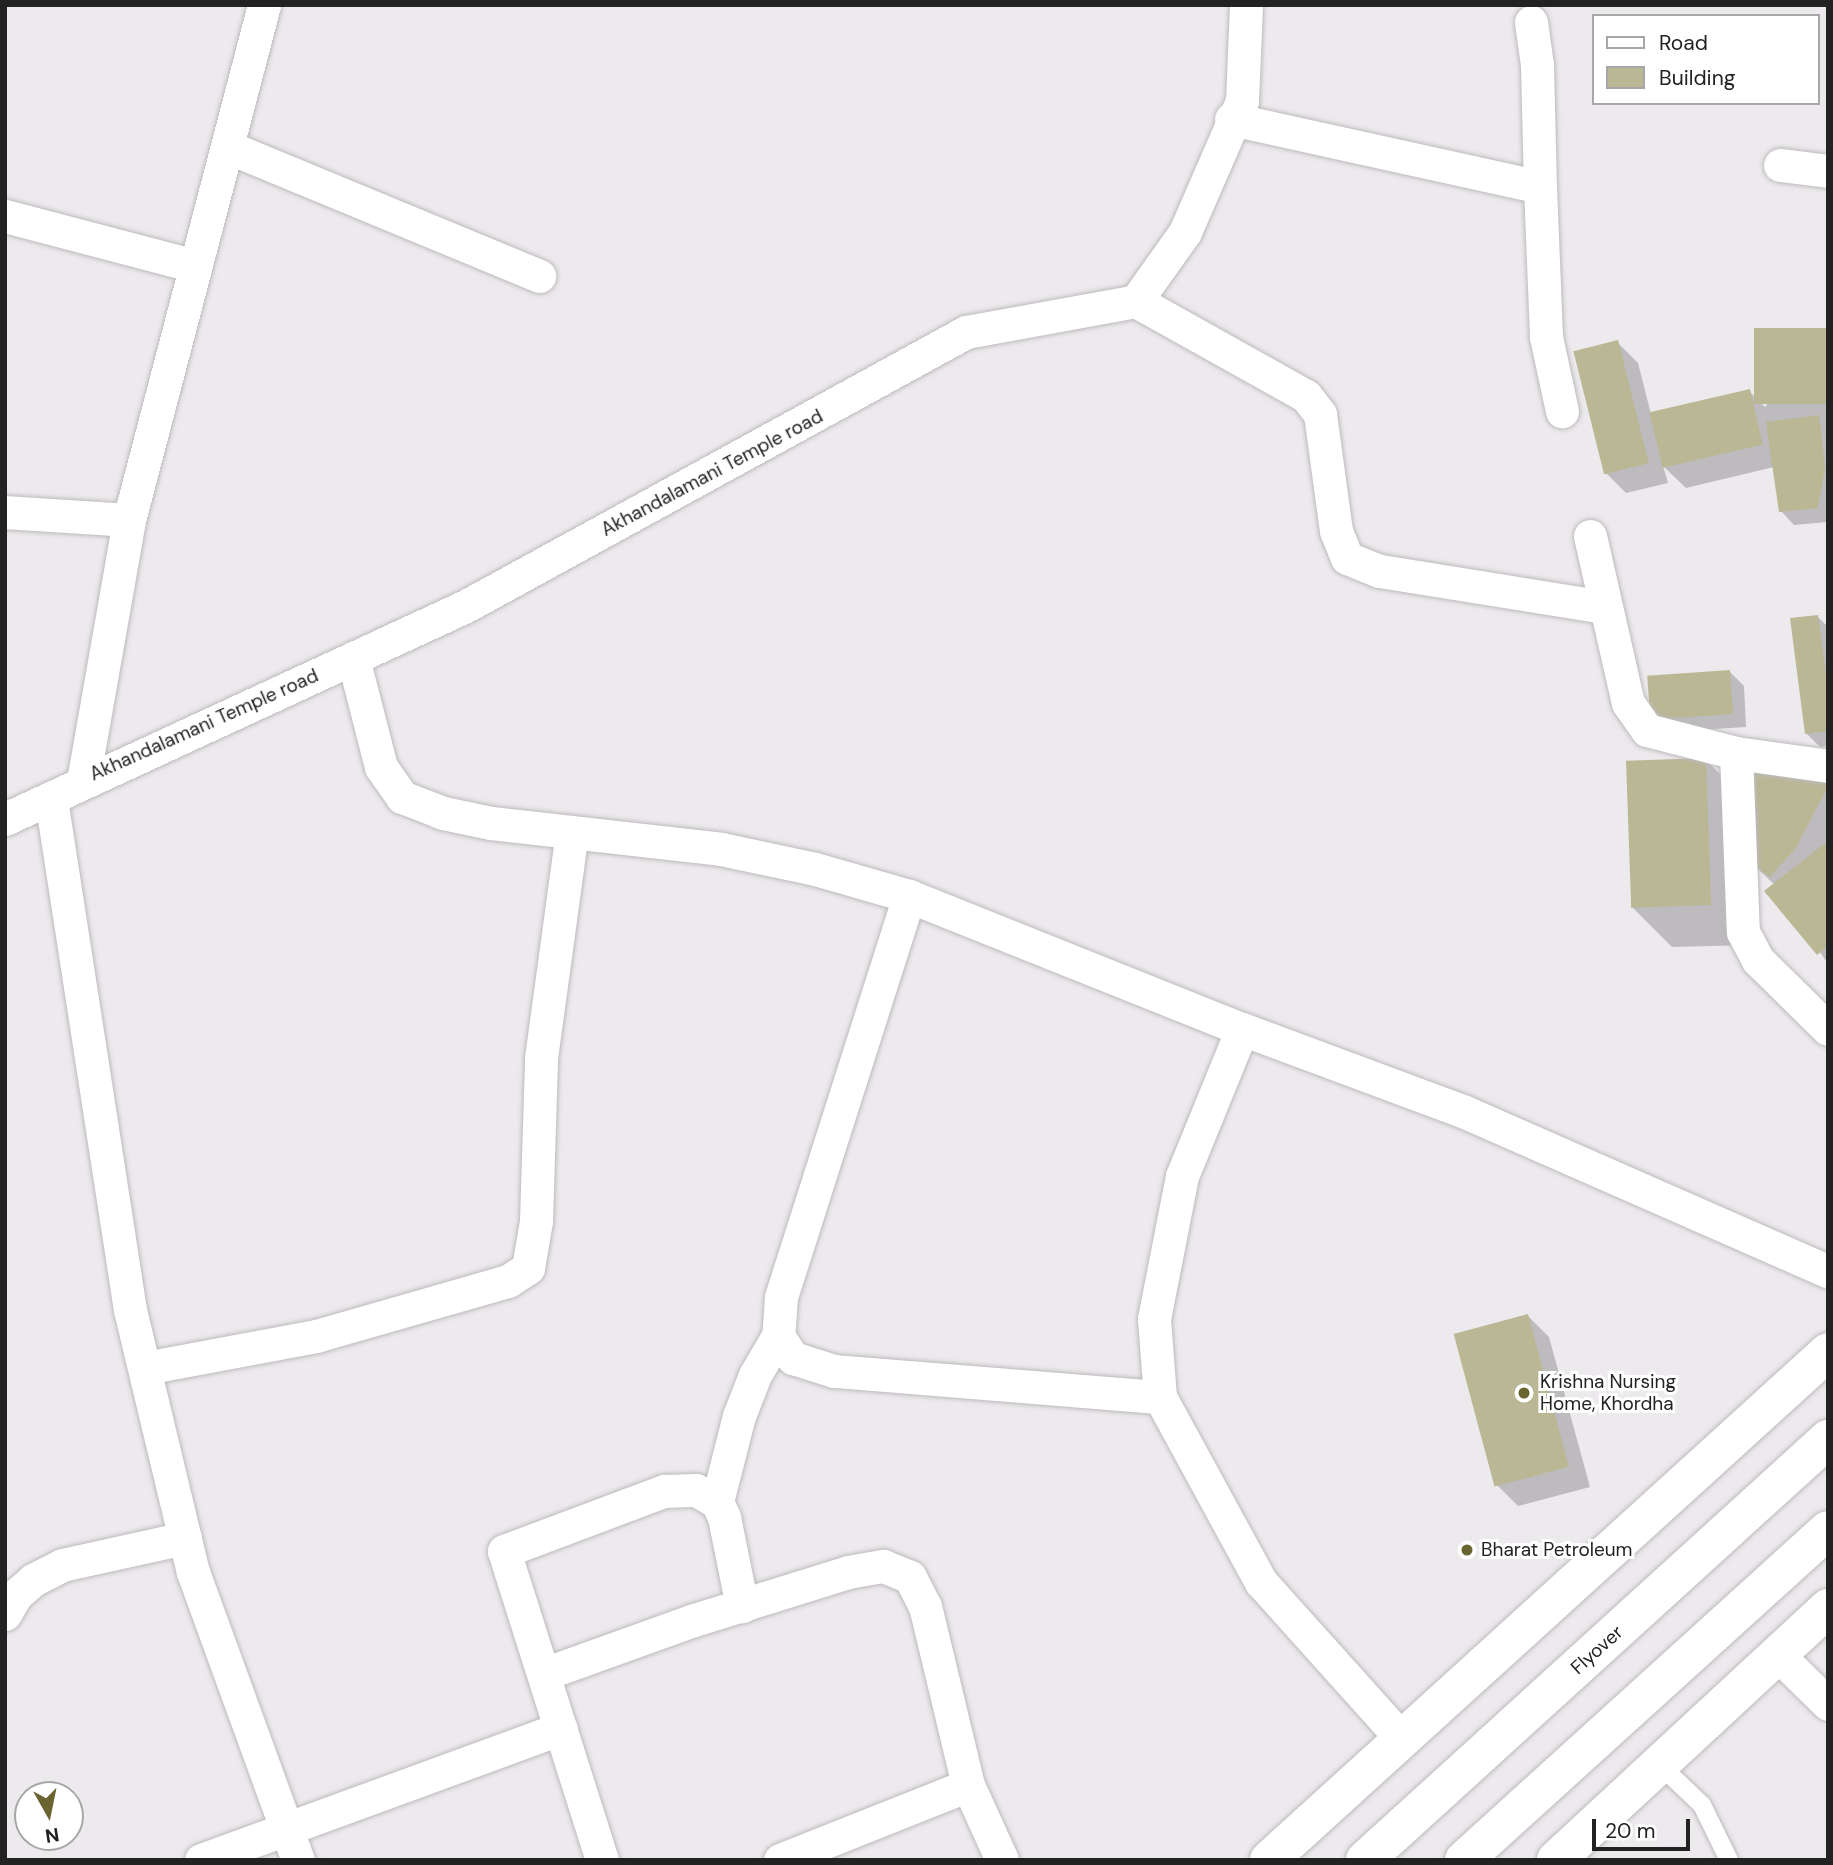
<!DOCTYPE html>
<style>
body{margin:0}
#map{position:relative;width:1833px;height:1865px;overflow:hidden;background:#edeaed;font-family:"DM Sans",sans-serif}
div>[style]{position:absolute}
[style*='--x']{left:calc(var(--x)*1px);top:calc(var(--y)*1px);width:calc(var(--w)*1px);rotate:calc(var(--a)*1deg)}
.shadow>*{inset:0;background:#0003}
.building>*{inset:0;background:#bab795;transform-origin:0 0}
.roads{filter:drop-shadow(0 0 2px #bdbabd) drop-shadow(0 0 2px #bdbabd)}
.lane>*{height:18px;margin:-9px;padding:0 9px;transform-origin:9px;border-radius:9px;background:#fff}
.street>*{height:33px;margin:-16.5px;padding:0 16.5px;transform-origin:16.5px;border-radius:16.5px;background:#fff}
.secondary>*{height:38px;margin:-19px;padding:0 19px;transform-origin:19px;border-radius:19px;background:#fff}
.highway>*{height:38px;margin:-19px;padding:0 19px;transform-origin:19px;border-radius:19px;background:#fff}
.dots>*{width:19px;height:19px;translate:-50% -50%;box-sizing:border-box;border:4px solid #fff;border-radius:50%}
span{translate:-50% -50%;white-space:nowrap;text-align:center;line-height:1.15;-webkit-text-stroke:6px #fff;paint-order:stroke}
.street-label{font-size:19px;color:#232223}
.poi-label{font-size:19px;color:#232223}
.left{translate:0 -50%;text-align:left}
.frame{position:absolute;inset:0;border:7px solid #232223;pointer-events:none}
.legend{position:absolute;left:1592px;top:14px;width:228px;height:91px;box-sizing:border-box;background:#fff;border:2px solid #a7a7a7;margin:0;padding:9px 12px;list-style:none;font-size:21px;color:#232223}
.legend li{display:flex;align-items:center;gap:14px;height:35px}
.legend b{width:35px;border:2px solid #a7a7a7}
.north{position:absolute;left:14px;top:1781px;width:70px;height:70px;box-sizing:border-box;background:#fff;border:2px solid #a7a7a7;border-radius:50%;rotate:171deg;font-size:19px;font-weight:700;line-height:28px;text-align:center;color:#232223}
.north::after{content:'';display:block;margin:auto;width:24px;height:32px;background:#696430;clip-path:polygon(50% 0,100% 100%,50% 72%,0 100%)}
.scale{position:absolute;left:1592px;top:1819px;width:98px;height:32px;box-sizing:border-box;border:4px solid #232223;border-top:0;padding-left:9px;font-size:21px;line-height:24px;white-space:nowrap;color:#232223;-webkit-text-stroke:5px #fff;paint-order:stroke}
</style>
<div id="map">
<div class="shadow">
<i style="clip-path:polygon(1828px 330px,1828px 522px,1794px 525px,1781px 511px,1774px 467px,1686px 488px,1663px 466px,1668px 483px,1626px 493px,1605px 472px,1617px 342px,1638px 363px,1651px 414px,1749px 391px,1765px 407px)"></i>
<i style="clip-path:polygon(1817px 616px,1828px 627px,1828px 746px,1820px 747px,1806px 733px)"></i>
<i style="clip-path:polygon(1730px 672px,1744px 686px,1746px 727px,1665px 732px,1649px 677px)"></i>
<i style="clip-path:polygon(1706px 760px,1746px 800px,1828px 778px,1828px 964px,1775px 885px,1748px 860px,1751px 945px,1672px 947px,1632px 907px)"></i>
<i style="clip-path:polygon(1528px 1316px,1549px 1337px,1590px 1487px,1518px 1506px,1497px 1485px)"></i>
</div>
<div class="building">
<i style="left:1828px;top:328px;width:76px;height:74px;rotate:90deg"></i>
<i style="left:1618px;top:340px;width:127px;height:46px;rotate:76deg"></i>
<i style="left:1750px;top:389px;width:57px;height:103px;rotate:77deg"></i>
<i style="clip-path:polygon(1819px 415px,1825px 467px,1818px 508px,1779px 512px,1766px 422px)"></i>
<i style="clip-path:polygon(1818px 615px,1828px 689px,1828px 731px,1805px 734px,1790px 618px)"></i>
<i style="left:1730px;top:670px;width:44px;height:83px;rotate:86deg"></i>
<i style="left:1706px;top:758px;width:147px;height:80px;rotate:88deg"></i>
<i style="clip-path:polygon(1752px 766px,1828px 776px,1828px 786px,1796px 848px,1770px 877px,1747px 861px)"></i>
<i style="clip-path:polygon(1828px 841px,1828px 946px,1817px 955px,1764px 891px)"></i>
<i style="left:1528px;top:1314px;width:158px;height:77px;rotate:75deg"></i>
</div>
<div class="roads">
<div class="lane">
<i style="--x:1661;--y:1766;--w:57;--a:43.6"></i>
<i style="--x:1702;--y:1805;--w:61;--a:63.9"></i>
</div>
<div class="street">
<i style="--x:1531;--y:22;--w:43;--a:82.1"></i>
<i style="--x:1537;--y:65;--w:122;--a:88.6"></i>
<i style="--x:1231;--y:119;--w:316;--a:12.4"></i>
<i style="--x:1540;--y:187;--w:150;--a:87.7"></i>
<i style="--x:1546;--y:337;--w:76;--a:77.8"></i>
<i style="--x:228;--y:147;--w:337;--a:22.5"></i>
<i style="--x:1780;--y:165;--w:48;--a:7.1"></i>
<i style="--x:5;--y:216;--w:196;--a:14.7"></i>
<i style="--x:1136;--y:301;--w:195;--a:29.2"></i>
<i style="--x:1306;--y:396;--w:23;--a:52"></i>
<i style="--x:1320;--y:414;--w:118;--a:82.2"></i>
<i style="--x:1336;--y:531;--w:29;--a:68"></i>
<i style="--x:1347;--y:558;--w:35;--a:22"></i>
<i style="--x:1380;--y:571;--w:228;--a:9.1"></i>
<i style="--x:5;--y:512;--w:124;--a:3.7"></i>
<i style="--x:1590;--y:536;--w:171;--a:77.2"></i>
<i style="--x:1628;--y:703;--w:33;--a:55"></i>
<i style="--x:1647;--y:730;--w:92;--a:14.5"></i>
<i style="--x:1736;--y:753;--w:93;--a:8"></i>
<i style="--x:353;--y:658;--w:113;--a:75.6"></i>
<i style="--x:381;--y:767;--w:37;--a:55"></i>
<i style="--x:402;--y:797;--w:44;--a:21.3"></i>
<i style="--x:443;--y:813;--w:49;--a:11.8"></i>
<i style="--x:491;--y:823;--w:231;--a:6.4"></i>
<i style="--x:721;--y:849;--w:96;--a:12"></i>
<i style="--x:815;--y:869;--w:98;--a:16"></i>
<i style="--x:909;--y:896;--w:359;--a:21.8"></i>
<i style="--x:1242;--y:1029;--w:159;--a:112.2"></i>
<i style="--x:1182;--y:1176;--w:146;--a:101.1"></i>
<i style="--x:1154;--y:1319;--w:78;--a:85.6"></i>
<i style="--x:1160;--y:1397;--w:211;--a:61.4"></i>
<i style="--x:1261;--y:1582;--w:212;--a:48.1"></i>
<i style="--x:1736;--y:753;--w:179;--a:87.8"></i>
<i style="--x:1743;--y:932;--w:32;--a:62"></i>
<i style="--x:1758;--y:960;--w:98;--a:44.6"></i>
<i style="--x:83;--y:781;--w:265;--a:-80"></i>
<i style="--x:129;--y:520;--w:532;--a:-75.31"></i>
<i style="--x:51;--y:799;--w:517;--a:81.21"></i>
<i style="--x:130;--y:1310;--w:269;--a:76.5"></i>
<i style="--x:193;--y:1572;--w:307;--a:70"></i>
<i style="--x:5;--y:819;--w:508;--a:-24.8"></i>
<i style="--x:466;--y:606;--w:570;--a:-28.72"></i>
<i style="--x:966;--y:332;--w:173;--a:-10.3"></i>
<i style="--x:1136;--y:301;--w:85;--a:-54.6"></i>
<i style="--x:1185;--y:232;--w:143;--a:-66.5"></i>
<i style="--x:1242;--y:101;--w:96;--a:-87.6"></i>
<i style="--x:909;--y:896;--w:421;--a:107.7"></i>
<i style="--x:781;--y:1297;--w:39;--a:94"></i>
<i style="--x:778;--y:1336;--w:27;--a:56"></i>
<i style="--x:793;--y:1358;--w:43;--a:17.6"></i>
<i style="--x:834;--y:1371;--w:327;--a:4.6"></i>
<i style="--x:1242;--y:1029;--w:238;--a:20.4"></i>
<i style="--x:1465;--y:1112;--w:396;--a:23.7"></i>
<i style="--x:145;--y:1368;--w:174;--a:-10.6"></i>
<i style="--x:316;--y:1336;--w:200;--a:-16"></i>
<i style="--x:508;--y:1281;--w:24;--a:-33"></i>
<i style="--x:528;--y:1268;--w:48;--a:-80.3"></i>
<i style="--x:536;--y:1221;--w:163;--a:-88.2"></i>
<i style="--x:541;--y:1058;--w:227;--a:-82.2"></i>
<i style="--x:717;--y:1502;--w:89;--a:-75.7"></i>
<i style="--x:739;--y:1416;--w:44;--a:-68.7"></i>
<i style="--x:755;--y:1375;--w:45;--a:-59.5"></i>
<i style="--x:5;--y:1614;--w:22;--a:-60"></i>
<i style="--x:16;--y:1595;--w:23;--a:-41"></i>
<i style="--x:33;--y:1580;--w:33;--a:-27"></i>
<i style="--x:62;--y:1565;--w:126;--a:-12.4"></i>
<i style="--x:1778;--y:1655;--w:70;--a:44.4"></i>
<i style="--x:544;--y:1674;--w:156;--a:-19.8"></i>
<i style="--x:691;--y:1621;--w:164;--a:-17.3"></i>
<i style="--x:848;--y:1572;--w:36;--a:-10"></i>
<i style="--x:883;--y:1566;--w:29;--a:22"></i>
<i style="--x:910;--y:1577;--w:33;--a:63"></i>
<i style="--x:925;--y:1606;--w:184;--a:76.5"></i>
<i style="--x:968;--y:1785;--w:82;--a:65.6"></i>
<i style="--x:201;--y:1860;--w:383;--a:-20.1"></i>
<i style="--x:602;--y:1860;--w:324;--a:-107.6"></i>
<i style="--x:504;--y:1551;--w:171;--a:-20.6"></i>
<i style="--x:664;--y:1491;--w:32;--a:-2"></i>
<i style="--x:696;--y:1490;--w:24;--a:30"></i>
<i style="--x:717;--y:1502;--w:17;--a:65"></i>
<i style="--x:724;--y:1517;--w:91;--a:78.6"></i>
<i style="--x:780;--y:1860;--w:202;--a:-21.7"></i>
</div>
<div class="secondary">
<i style="--x:1269;--y:1860;--w:755;--a:-42.26"></i>
<i style="--x:1556;--y:1860;--w:371;--a:-42.8"></i>
</div>
<div class="highway">
<i style="--x:1365;--y:1860;--w:626;--a:-42.28"></i>
<i style="--x:1464;--y:1860;--w:491;--a:-42.2"></i>
</div>
</div>
<div class="dots">
<i style="left:1524px;top:1393px;background:#696430"></i>
<i style="left:1467px;top:1550px;background:#696430"></i>
</div>
<div class="street-label">
<span style="left:712px;top:473px;rotate:-28deg">Akhandalamani Temple road</span>
<span style="left:204px;top:725px;rotate:-24deg">Akhandalamani Temple road</span>
<span style="left:1597px;top:1650px;rotate:-42deg">Flyover</span>
</div>
<div class="poi-label">
<span class="left" style="left:1540px;top:1393px">Krishna Nursing<br>Home, Khordha</span>
<span class="left" style="left:1481px;top:1550px">Bharat Petroleum</span>
</div>
<div class="frame"></div>
<ul class="legend">
<li><b style="height:9px;background:#fff"></b>Road</li>
<li><b style="height:19px;background:#bab795"></b>Building</li>
</ul>
<div class="north">N</div>
<div class="scale">20 m</div>
</div>
